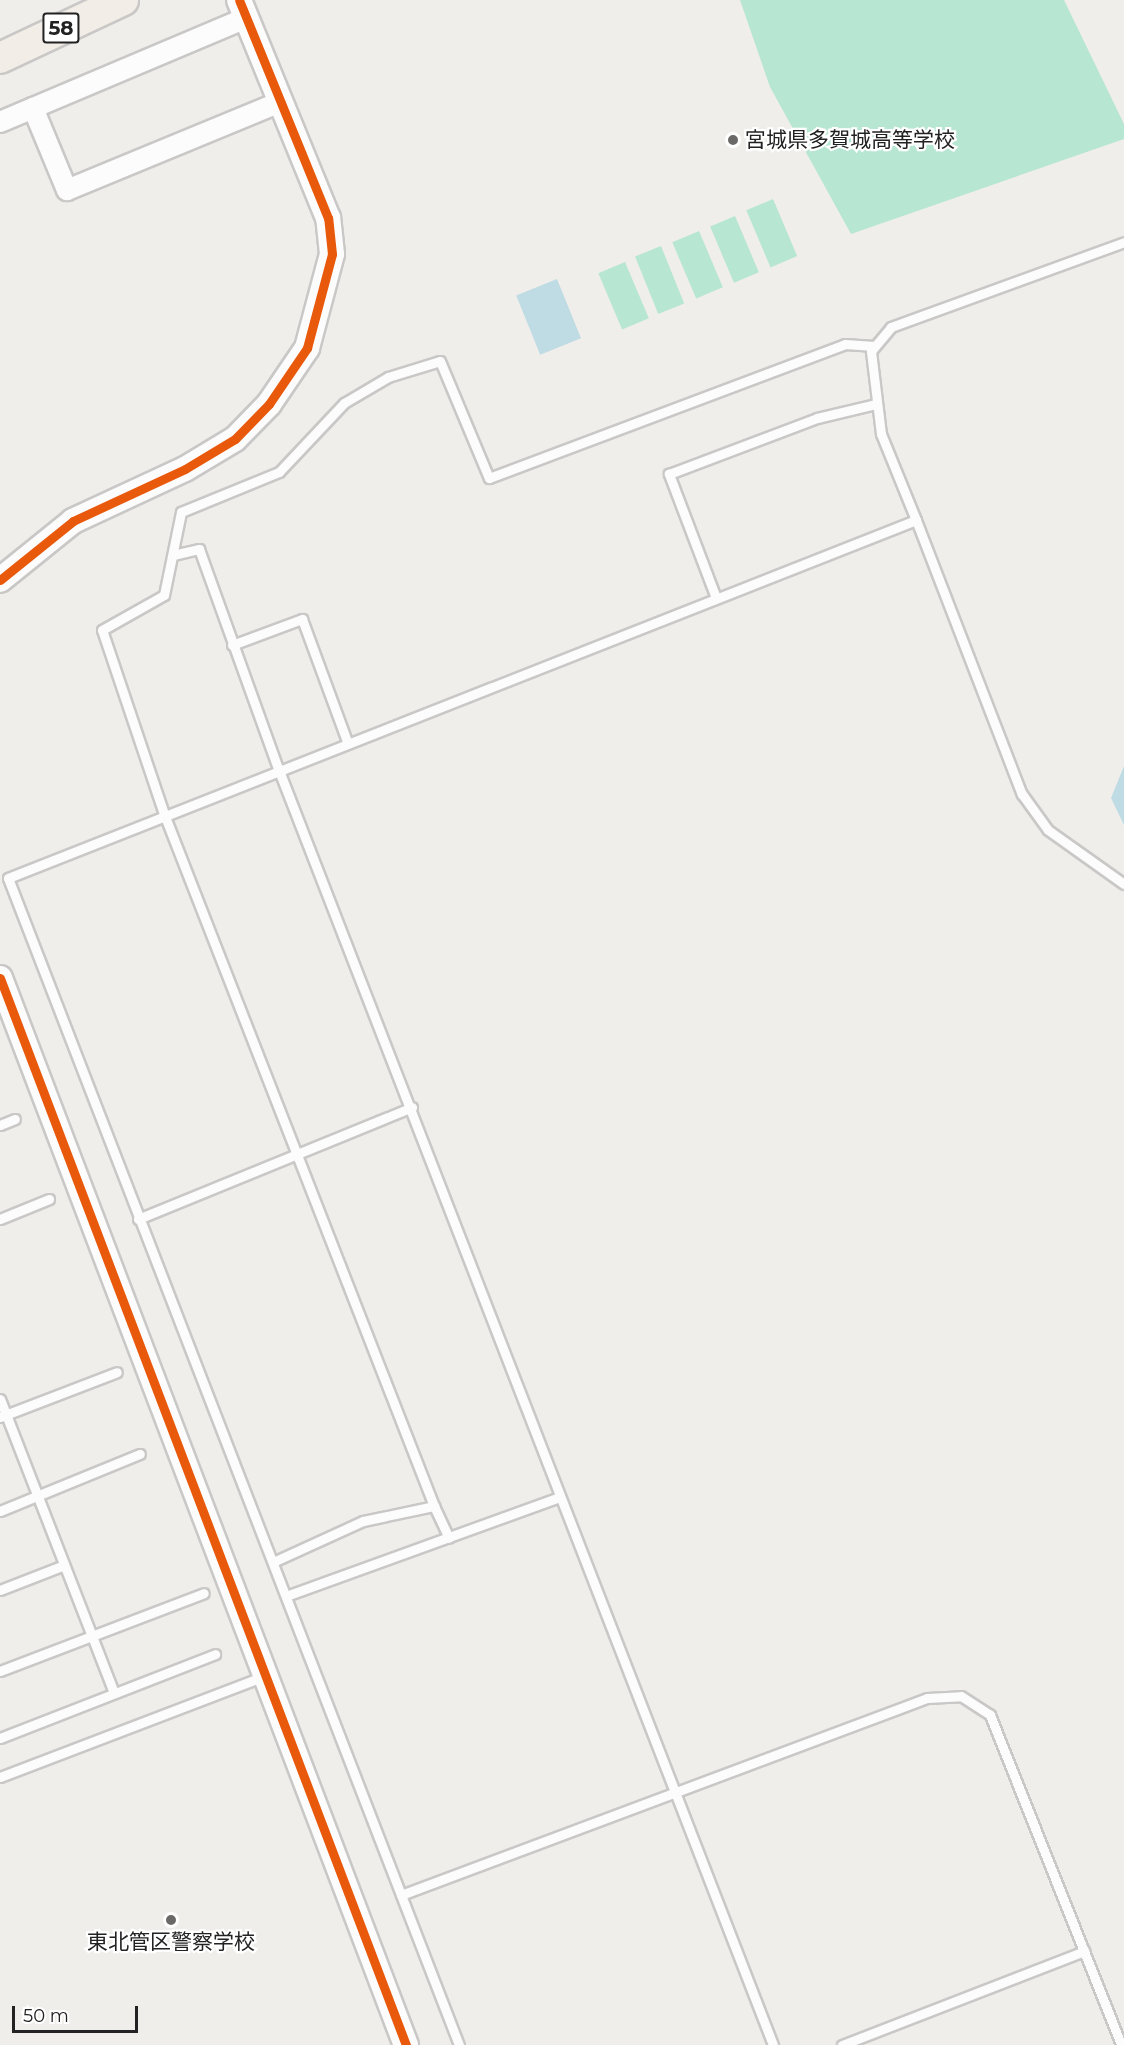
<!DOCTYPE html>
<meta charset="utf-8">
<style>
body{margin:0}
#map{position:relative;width:1124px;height:2045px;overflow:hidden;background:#f0eeeb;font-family:Montserrat,"Noto Sans JP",sans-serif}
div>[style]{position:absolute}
.pitch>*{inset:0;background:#b7e6d2;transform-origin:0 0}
.water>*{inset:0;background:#bfdbe3;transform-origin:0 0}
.roads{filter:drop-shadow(2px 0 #c9c8c7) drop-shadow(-2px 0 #c9c8c7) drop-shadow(0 2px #c9c8c7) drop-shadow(0 -2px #c9c8c7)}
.service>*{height:9px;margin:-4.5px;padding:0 4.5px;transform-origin:4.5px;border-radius:4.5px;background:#fdfcfc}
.minor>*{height:20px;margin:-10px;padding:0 10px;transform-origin:10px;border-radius:10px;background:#fdfcfc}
.tertiary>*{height:24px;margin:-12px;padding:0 12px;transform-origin:12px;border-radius:12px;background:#fdfcfc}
.primary>*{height:30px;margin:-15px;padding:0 15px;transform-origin:15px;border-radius:15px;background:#f3ede7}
.cycleway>*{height:9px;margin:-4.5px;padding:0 4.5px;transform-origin:4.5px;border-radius:4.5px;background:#e8590c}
.dots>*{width:16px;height:16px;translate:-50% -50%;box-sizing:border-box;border:3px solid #fff;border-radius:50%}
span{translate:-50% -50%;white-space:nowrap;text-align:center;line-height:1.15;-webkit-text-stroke:4.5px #fff;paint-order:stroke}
.shield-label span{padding:2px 4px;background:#fff;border:2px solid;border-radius:4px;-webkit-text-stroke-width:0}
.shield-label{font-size:20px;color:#222;font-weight:700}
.poi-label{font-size:21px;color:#222}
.left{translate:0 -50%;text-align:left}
.scale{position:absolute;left:12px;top:2006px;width:126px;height:27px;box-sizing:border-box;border:3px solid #222;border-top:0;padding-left:8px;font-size:18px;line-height:21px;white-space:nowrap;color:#222;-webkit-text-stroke:4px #fff;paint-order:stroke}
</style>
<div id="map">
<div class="pitch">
<i style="clip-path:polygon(740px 0,1064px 0,1124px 124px,1124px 139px,851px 234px,770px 87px)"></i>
<i style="left:773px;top:199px;width:62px;height:29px;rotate:67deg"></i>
<i style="left:735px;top:216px;width:61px;height:27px;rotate:67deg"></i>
<i style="left:699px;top:231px;width:61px;height:29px;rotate:67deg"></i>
<i style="left:661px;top:246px;width:62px;height:28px;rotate:68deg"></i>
<i style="left:625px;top:262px;width:61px;height:29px;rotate:67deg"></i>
</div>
<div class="water">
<i style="left:557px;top:279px;width:64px;height:44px;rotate:68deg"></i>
<i style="clip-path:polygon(1124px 766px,1124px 825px,1111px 798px)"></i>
</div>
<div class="roads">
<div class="service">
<i style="left:916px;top:520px;width:93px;rotate:-112.1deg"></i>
<i style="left:881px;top:434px;width:84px;rotate:-96.9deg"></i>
<i style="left:871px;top:351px;width:31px;rotate:-50deg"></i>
<i style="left:891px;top:327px;width:248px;rotate:-20deg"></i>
<i style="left:173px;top:555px;width:27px;rotate:-13deg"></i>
<i style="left:199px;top:549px;width:233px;rotate:70.2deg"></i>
<i style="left:278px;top:768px;width:1370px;rotate:68.81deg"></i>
<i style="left:716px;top:598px;width:133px;rotate:-110.8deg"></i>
<i style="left:669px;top:474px;width:158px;rotate:-20.7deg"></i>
<i style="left:817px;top:418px;width:61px;rotate:-13.3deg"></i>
<i style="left:232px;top:645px;width:75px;rotate:-20.4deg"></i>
<i style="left:302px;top:619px;width:130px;rotate:69.8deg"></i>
<i style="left:0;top:1125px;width:16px;rotate:-22deg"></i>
<i style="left:0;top:1219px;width:53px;rotate:-22.2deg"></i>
<i style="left:138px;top:1219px;width:296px;rotate:-22.2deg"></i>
<i style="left:0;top:1399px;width:315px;rotate:68.8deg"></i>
<i style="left:0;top:1417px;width:125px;rotate:-21deg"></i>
<i style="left:434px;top:1506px;width:743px;rotate:-111.31deg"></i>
<i style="left:164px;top:814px;width:194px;rotate:-108.6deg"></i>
<i style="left:102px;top:630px;width:71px;rotate:-29.4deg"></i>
<i style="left:164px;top:595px;width:85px;rotate:-78.4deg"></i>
<i style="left:181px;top:512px;width:106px;rotate:-22.2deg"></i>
<i style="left:279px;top:472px;width:95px;rotate:-46.7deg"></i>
<i style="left:344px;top:403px;width:51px;rotate:-30.6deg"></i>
<i style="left:388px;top:377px;width:54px;rotate:-17.1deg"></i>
<i style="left:440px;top:361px;width:127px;rotate:67.3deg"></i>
<i style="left:489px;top:478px;width:380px;rotate:-20.6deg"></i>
<i style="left:845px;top:344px;width:29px;rotate:4deg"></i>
<i style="left:0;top:1511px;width:151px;rotate:-22.2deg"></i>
<i style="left:273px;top:1562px;width:99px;rotate:-24.5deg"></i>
<i style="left:363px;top:1521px;width:73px;rotate:-11.9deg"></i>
<i style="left:434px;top:1506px;width:35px;rotate:65deg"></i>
<i style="left:0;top:1590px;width:69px;rotate:-21.3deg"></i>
<i style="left:286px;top:1596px;width:291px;rotate:-19.9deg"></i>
<i style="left:0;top:1671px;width:218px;rotate:-20.9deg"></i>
<i style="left:0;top:1738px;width:231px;rotate:-21.3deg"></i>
<i style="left:0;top:1777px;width:283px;rotate:-20.9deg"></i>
<i style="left:401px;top:1895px;width:562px;rotate:-20.53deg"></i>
<i style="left:927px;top:1698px;width:34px;rotate:-3deg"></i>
<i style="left:961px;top:1696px;width:35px;rotate:33deg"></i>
<i style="left:990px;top:1715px;width:355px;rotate:68.3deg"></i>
<i style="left:459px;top:2045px;width:1251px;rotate:-111.13deg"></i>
<i style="left:8px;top:878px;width:976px;rotate:-21.52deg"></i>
<i style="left:916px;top:520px;width:294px;rotate:68.9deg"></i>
<i style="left:1022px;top:794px;width:44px;rotate:54.2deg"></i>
<i style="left:1048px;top:830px;width:93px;rotate:35.4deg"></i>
<i style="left:842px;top:2045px;width:260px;rotate:-21.2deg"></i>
</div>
<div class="minor">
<i style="left:246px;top:18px;width:231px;rotate:157.1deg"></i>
<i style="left:33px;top:108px;width:89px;rotate:67.5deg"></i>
<i style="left:67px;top:190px;width:230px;rotate:-22.4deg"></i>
<i style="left:0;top:122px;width:36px;rotate:-23deg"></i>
</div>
<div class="tertiary">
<i style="left:0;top:580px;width:94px;rotate:-38.9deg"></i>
<i style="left:73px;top:521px;width:123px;rotate:-24.9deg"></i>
<i style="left:185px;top:469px;width:58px;rotate:-31deg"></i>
<i style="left:235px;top:439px;width:49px;rotate:-45.8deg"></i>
<i style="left:269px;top:404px;width:68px;rotate:-55.8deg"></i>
<i style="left:307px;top:348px;width:97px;rotate:-75.1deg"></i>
<i style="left:332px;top:254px;width:36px;rotate:-96deg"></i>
<i style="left:328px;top:218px;width:235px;rotate:-112.2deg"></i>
<i style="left:0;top:978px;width:1142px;rotate:69.17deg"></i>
</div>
<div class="primary">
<i style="left:0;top:58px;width:136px;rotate:-25.2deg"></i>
</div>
</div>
<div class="cycleway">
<i style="left:0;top:580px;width:94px;rotate:-38.9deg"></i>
<i style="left:73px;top:521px;width:123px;rotate:-24.9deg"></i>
<i style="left:185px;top:469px;width:58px;rotate:-31deg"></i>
<i style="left:235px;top:439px;width:49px;rotate:-45.8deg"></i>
<i style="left:269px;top:404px;width:68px;rotate:-55.8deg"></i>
<i style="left:307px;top:348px;width:97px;rotate:-75.1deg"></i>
<i style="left:332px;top:254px;width:36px;rotate:-96deg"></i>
<i style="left:328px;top:218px;width:235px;rotate:-112.2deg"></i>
<i style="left:0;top:978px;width:1142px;rotate:69.17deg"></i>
</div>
<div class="dots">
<i style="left:733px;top:140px;background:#6a6968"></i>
<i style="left:171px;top:1920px;background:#6a6968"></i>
</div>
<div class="shield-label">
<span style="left:61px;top:28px">58</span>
</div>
<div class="poi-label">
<span class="left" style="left:745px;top:140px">宮城県多賀城高等学校</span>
<span style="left:171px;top:1942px">東北管区警察学校</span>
</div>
<div class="scale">50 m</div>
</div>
